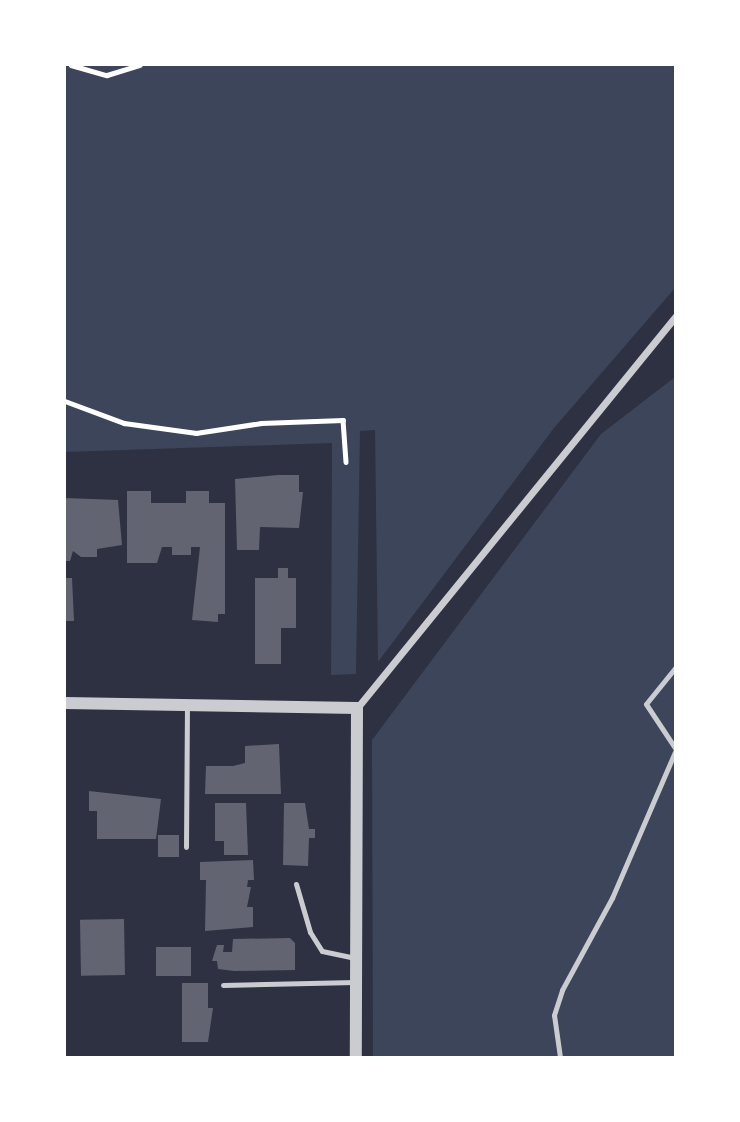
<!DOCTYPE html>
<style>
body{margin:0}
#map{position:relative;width:740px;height:1122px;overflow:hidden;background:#2d3142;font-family:Montserrat,sans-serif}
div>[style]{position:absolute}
.green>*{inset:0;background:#3c4559}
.building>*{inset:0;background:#626471;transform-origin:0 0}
.path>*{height:4.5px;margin:-2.25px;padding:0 2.25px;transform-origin:2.25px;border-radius:2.25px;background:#fff}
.service>*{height:5px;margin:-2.5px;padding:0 2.5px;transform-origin:2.5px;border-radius:2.5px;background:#caccd0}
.minor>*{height:7px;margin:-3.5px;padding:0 3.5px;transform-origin:3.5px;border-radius:3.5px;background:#caccd0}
.tertiary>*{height:12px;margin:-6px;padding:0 6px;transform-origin:6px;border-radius:6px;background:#caccd0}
span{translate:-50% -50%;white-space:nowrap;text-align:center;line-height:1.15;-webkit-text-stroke:5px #fff;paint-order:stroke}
.frame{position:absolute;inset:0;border:66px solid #fff;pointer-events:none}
</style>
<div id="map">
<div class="green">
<i style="clip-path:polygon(65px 65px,675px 65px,675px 288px,554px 428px,378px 662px,375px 430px,360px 431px,356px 674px,331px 675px,332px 443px,65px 452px)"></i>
<i style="clip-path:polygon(675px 377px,675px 1057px,373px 1057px,372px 740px,601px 434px)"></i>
</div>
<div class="building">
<i style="clip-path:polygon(278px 475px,299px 475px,299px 492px,303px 492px,299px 528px,260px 527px,259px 550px,237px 550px,235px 479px)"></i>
<i style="clip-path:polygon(127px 491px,151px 491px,151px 503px,186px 503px,186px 491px,209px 491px,209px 503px,225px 503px,225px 614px,218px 614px,218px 622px,192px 620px,200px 547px,191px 547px,191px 555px,172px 555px,172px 547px,162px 547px,157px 563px,127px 563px)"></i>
<i style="clip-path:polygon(65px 498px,118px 500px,122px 545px,97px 549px,97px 557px,81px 557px,73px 551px,70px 561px,65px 561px)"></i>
<i style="clip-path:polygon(278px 568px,288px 568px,288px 578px,296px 578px,296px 628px,281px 628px,281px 664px,255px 664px,255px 578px,278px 578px)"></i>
<i style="clip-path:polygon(65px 578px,72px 578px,74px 621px,65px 621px)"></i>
<i style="clip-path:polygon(279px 744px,281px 794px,205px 794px,206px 766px,233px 766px,245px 763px,245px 746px)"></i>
<i style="clip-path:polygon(89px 791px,161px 799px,156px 839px,97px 839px,97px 811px,89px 811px)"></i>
<i style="clip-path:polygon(215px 803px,246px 803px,248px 855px,224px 855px,224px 841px,215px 841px)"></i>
<i style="clip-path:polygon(284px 803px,305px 803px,309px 829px,315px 829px,315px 838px,309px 838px,308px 866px,283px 865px)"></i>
<i style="left:158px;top:835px;width:21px;height:22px"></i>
<i style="clip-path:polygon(253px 860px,254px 880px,248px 880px,247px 887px,251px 887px,247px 907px,253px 907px,253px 927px,205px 931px,206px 880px,200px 880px,200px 862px)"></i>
<i style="left:124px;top:919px;width:56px;height:44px;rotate:89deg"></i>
<i style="clip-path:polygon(290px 938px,295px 943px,295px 970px,234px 971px,218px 969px,217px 961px,212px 961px,217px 945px,224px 945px,223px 952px,232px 952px,233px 939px)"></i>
<i style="left:156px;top:947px;width:35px;height:29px"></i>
<i style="clip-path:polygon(182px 983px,208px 983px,208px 1008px,213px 1008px,208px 1042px,182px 1042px)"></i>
</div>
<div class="path">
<i style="left:71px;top:65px;width:37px;rotate:16deg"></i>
<i style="left:107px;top:75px;width:34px;rotate:-17deg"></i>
<i style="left:65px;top:401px;width:63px;rotate:20.4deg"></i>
<i style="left:124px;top:423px;width:73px;rotate:7.9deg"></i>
<i style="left:196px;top:433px;width:66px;rotate:-8.7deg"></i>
<i style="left:261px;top:423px;width:82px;rotate:-2.1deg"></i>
<i style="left:343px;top:420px;width:42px;rotate:85.9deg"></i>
</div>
<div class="service">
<i style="left:675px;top:668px;width:46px;rotate:128.9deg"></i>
<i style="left:646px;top:704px;width:53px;rotate:56.6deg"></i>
<i style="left:186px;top:847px;width:141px;rotate:-89.6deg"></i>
<i style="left:296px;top:884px;width:50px;rotate:73.7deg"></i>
<i style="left:310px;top:932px;width:22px;rotate:58deg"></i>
<i style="left:322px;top:951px;width:34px;rotate:12deg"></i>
<i style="left:223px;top:985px;width:132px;rotate:-1.3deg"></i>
<i style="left:560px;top:1057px;width:42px;rotate:-98.1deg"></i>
<i style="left:554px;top:1015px;width:26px;rotate:-72deg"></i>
<i style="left:562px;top:990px;width:105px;rotate:-61.5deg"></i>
<i style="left:612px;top:898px;width:159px;rotate:-66.7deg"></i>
</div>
<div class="minor">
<i style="left:357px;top:708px;width:504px;rotate:-50.88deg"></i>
</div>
<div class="tertiary">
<i style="left:65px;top:703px;width:292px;rotate:1deg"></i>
<i style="left:357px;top:708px;width:349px;rotate:90.2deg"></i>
</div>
<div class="frame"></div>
</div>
